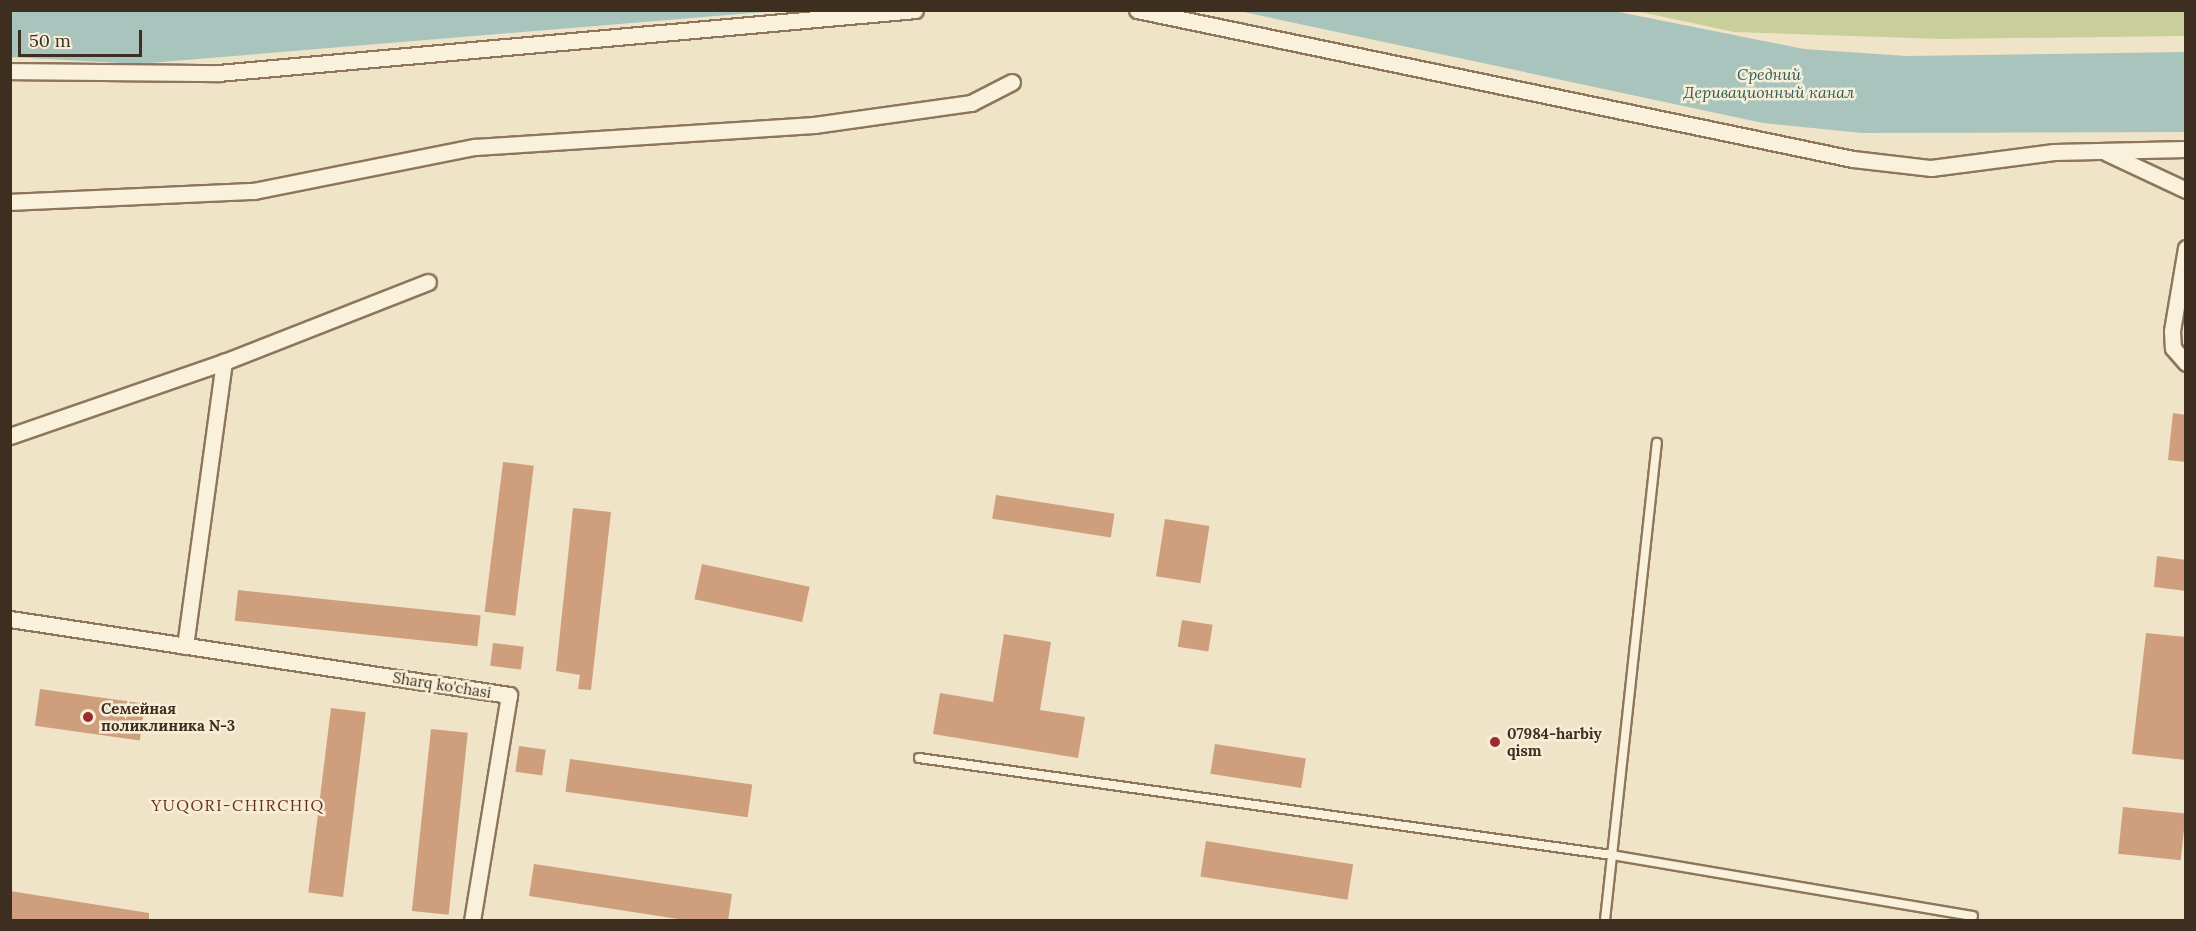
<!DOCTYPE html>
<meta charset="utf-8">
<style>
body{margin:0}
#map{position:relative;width:2196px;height:931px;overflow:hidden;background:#f0e4c8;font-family:Lora,serif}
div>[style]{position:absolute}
.green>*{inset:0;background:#c9cf9b}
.water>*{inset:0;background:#a9c4bc}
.building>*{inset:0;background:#cf9f7d;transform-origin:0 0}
.roads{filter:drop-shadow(2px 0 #8d765c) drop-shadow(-2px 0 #8d765c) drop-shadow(0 2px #8d765c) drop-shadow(0 -2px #8d765c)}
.lane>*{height:8px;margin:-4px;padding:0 4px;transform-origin:4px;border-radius:4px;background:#faf1dc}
.street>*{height:15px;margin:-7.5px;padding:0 7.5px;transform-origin:7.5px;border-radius:7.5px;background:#faf1dc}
.dots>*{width:16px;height:16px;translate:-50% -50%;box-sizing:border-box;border:3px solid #f7eed8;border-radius:50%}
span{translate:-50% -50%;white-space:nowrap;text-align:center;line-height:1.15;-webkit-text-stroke:5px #f7eed8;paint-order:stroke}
.street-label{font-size:15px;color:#3d2e20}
.poi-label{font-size:15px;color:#3d2e20;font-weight:700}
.left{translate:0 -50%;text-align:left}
.water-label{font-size:16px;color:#2f5d5a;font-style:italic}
.neighbourhood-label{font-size:16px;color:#6b2e1e;letter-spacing:1.5px}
.frame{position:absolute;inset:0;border:12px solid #3d2e20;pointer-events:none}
.scale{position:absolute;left:18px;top:30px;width:124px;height:27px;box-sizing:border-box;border:3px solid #3d2e20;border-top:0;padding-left:8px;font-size:18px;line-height:21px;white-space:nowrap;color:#3d2e20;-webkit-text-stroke:4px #f7eed8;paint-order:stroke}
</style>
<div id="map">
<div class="green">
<i style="clip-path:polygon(2185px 10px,2185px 36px,1941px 39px,1734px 32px,1636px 11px)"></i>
</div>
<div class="water">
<i style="clip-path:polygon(10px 11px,11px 10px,776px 11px,137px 64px,11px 57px)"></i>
<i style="clip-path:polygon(1614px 11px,1804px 49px,1906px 56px,2185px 52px,2185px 132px,1862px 133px,1763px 123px,1239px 11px)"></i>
</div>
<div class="building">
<i style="clip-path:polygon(2173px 413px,2186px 415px,2186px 462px,2168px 460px)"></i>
<i style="left:503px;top:462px;width:31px;height:151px;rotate:7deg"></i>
<i style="left:996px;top:495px;width:120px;height:24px;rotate:9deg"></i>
<i style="clip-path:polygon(573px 508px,611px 512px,591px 690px,578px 689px,580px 675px,556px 671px)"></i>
<i style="left:1165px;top:519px;width:45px;height:58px;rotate:9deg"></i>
<i style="clip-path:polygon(2157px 556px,2186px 560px,2186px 591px,2154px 587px)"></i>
<i style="left:702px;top:564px;width:110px;height:36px;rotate:12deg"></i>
<i style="left:238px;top:590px;width:244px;height:31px;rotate:6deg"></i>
<i style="left:1182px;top:620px;width:31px;height:27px;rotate:9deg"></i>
<i style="clip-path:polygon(2146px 633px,2186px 637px,2186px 760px,2132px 754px)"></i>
<i style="clip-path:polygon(1004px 634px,1051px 642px,1040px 710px,1085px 717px,1078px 758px,933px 734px,940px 693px,993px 702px)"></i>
<i style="left:493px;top:643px;width:31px;height:23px;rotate:7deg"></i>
<i style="left:40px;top:689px;width:106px;height:37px;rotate:8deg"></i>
<i style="left:331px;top:708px;width:35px;height:186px;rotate:7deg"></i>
<i style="left:431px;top:729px;width:37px;height:183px;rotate:6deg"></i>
<i style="left:1215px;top:744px;width:92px;height:30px;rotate:9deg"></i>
<i style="left:519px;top:746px;width:27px;height:26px;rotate:8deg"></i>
<i style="left:570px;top:759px;width:184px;height:33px;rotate:8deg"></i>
<i style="left:2123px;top:807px;width:63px;height:47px;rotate:6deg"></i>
<i style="left:1206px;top:841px;width:149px;height:36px;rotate:9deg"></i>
<i style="clip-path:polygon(534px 864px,732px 894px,728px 921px,691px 921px,529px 896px)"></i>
<i style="clip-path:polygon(10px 891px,149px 913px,149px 921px,10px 921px)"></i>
</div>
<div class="roads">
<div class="lane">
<i style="left:919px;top:758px;width:700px;rotate:7.97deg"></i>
<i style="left:1612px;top:855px;width:366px;rotate:9.6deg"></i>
<i style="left:1605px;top:920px;width:480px;rotate:-83.8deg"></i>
</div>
<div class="street">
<i style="left:1137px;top:10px;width:731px;rotate:11.76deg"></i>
<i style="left:1853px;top:159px;width:79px;rotate:6.6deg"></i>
<i style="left:1931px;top:168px;width:124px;rotate:-7.4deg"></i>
<i style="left:2054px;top:152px;width:132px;rotate:-1.3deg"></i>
<i style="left:10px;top:71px;width:208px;rotate:0.6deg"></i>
<i style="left:218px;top:73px;width:700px;rotate:-5.16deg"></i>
<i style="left:2107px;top:153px;width:87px;rotate:25.1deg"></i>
<i style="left:10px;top:202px;width:244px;rotate:-2.6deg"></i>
<i style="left:254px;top:191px;width:225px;rotate:-11.3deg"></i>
<i style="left:475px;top:147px;width:340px;rotate:-3.7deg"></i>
<i style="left:814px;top:125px;width:159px;rotate:-8deg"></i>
<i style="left:971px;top:103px;width:46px;rotate:-27.1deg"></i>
<i style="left:2186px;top:248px;width:84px;rotate:99.6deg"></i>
<i style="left:2172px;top:331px;width:17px;rotate:87deg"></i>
<i style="left:2173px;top:348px;width:20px;rotate:49deg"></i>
<i style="left:10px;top:436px;width:226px;rotate:-19.1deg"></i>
<i style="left:224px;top:362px;width:219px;rotate:-21.4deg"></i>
<i style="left:10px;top:619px;width:505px;rotate:8.66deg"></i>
<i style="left:509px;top:695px;width:228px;rotate:99.3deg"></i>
<i style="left:185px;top:646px;width:287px;rotate:-82.2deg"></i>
</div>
</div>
<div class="dots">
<i style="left:88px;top:717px;background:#9e2a2b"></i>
<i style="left:1495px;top:742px;background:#9e2a2b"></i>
</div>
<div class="street-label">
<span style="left:442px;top:685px;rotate:9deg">Sharq ko'chasi</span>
</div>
<div class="poi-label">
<span class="left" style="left:101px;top:717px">Семейная<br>поликлиника N-3</span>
<span class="left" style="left:1507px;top:742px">07984-harbiy<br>qism</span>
</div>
<div class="water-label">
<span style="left:1769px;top:83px">Средний<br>Деривационный канал</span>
</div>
<div class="neighbourhood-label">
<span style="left:238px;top:805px">YUQORI-CHIRCHIQ</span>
</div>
<div class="frame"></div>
<div class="scale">50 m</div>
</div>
